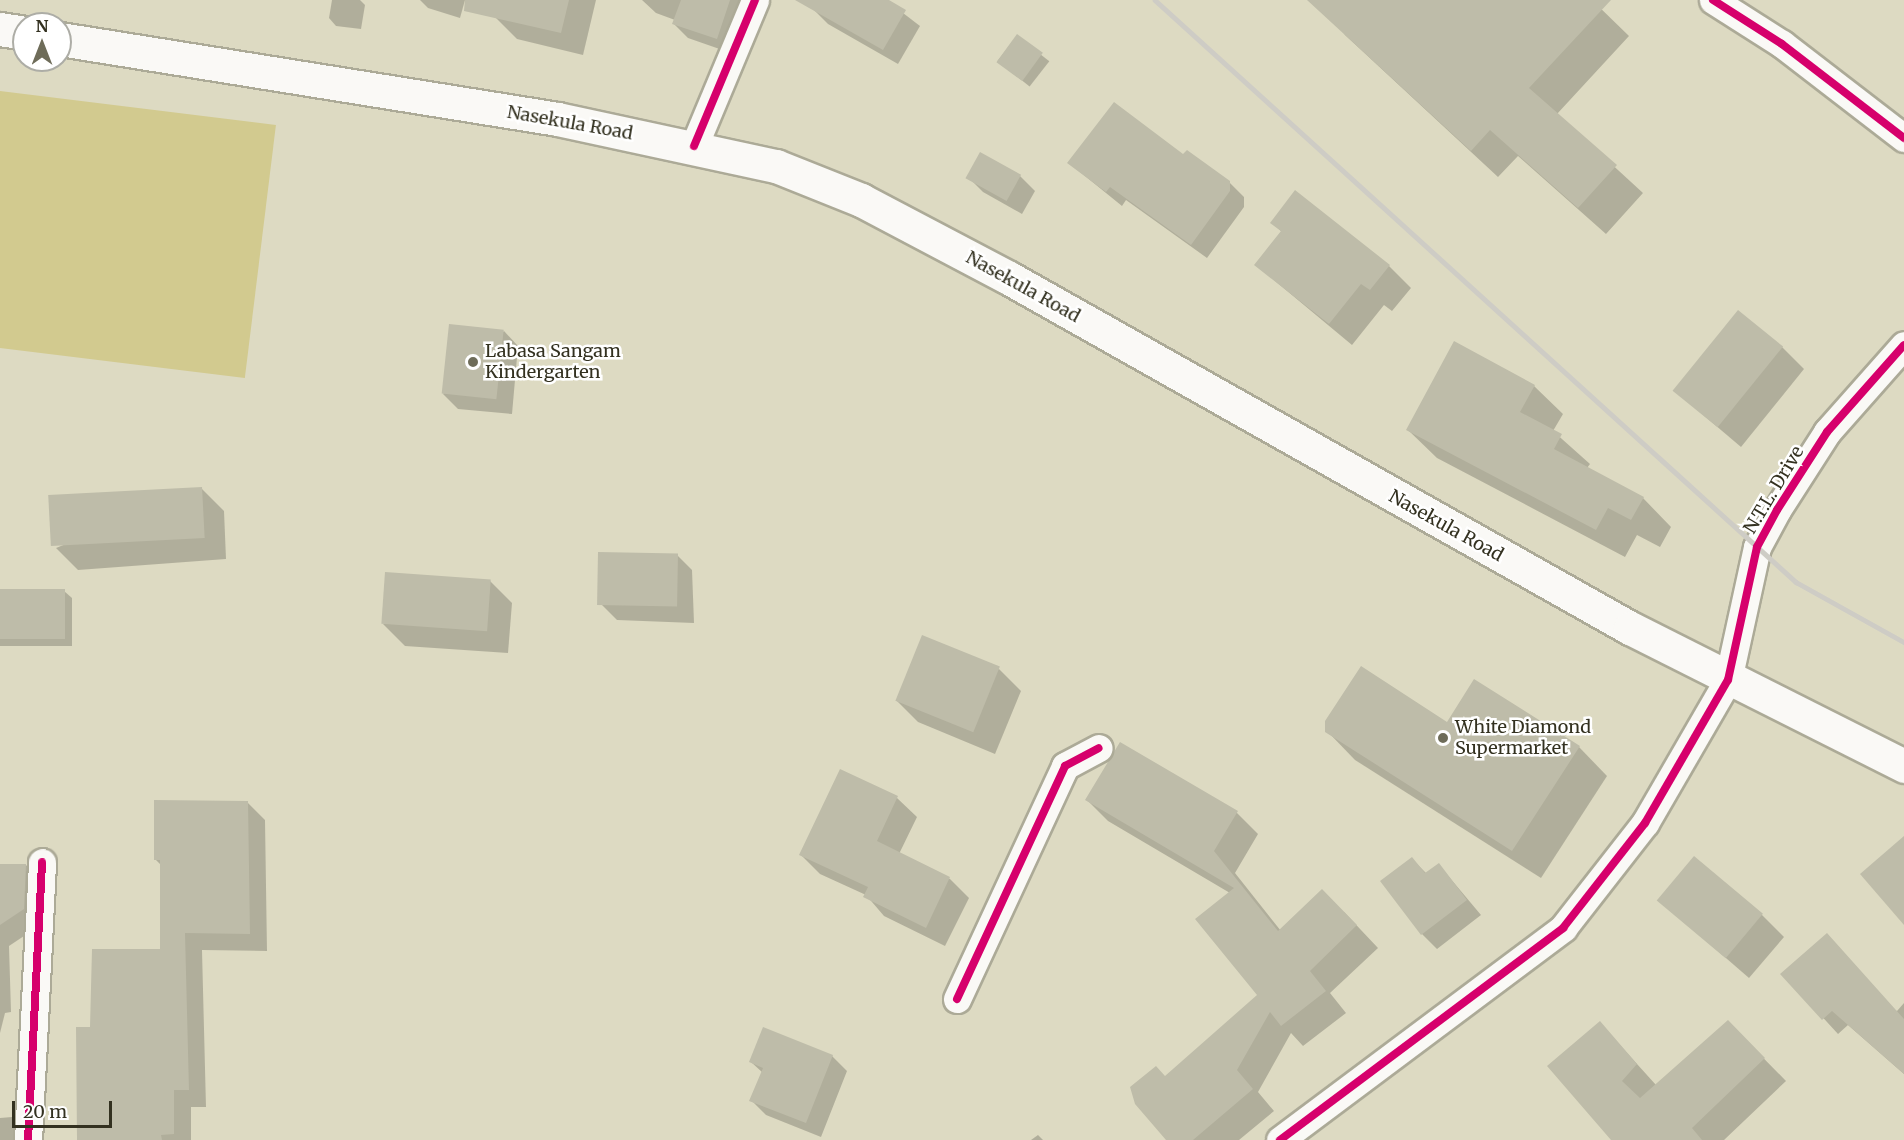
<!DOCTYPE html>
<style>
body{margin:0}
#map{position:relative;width:1904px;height:1140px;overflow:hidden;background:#dddac2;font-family:Merriweather,serif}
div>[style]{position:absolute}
.green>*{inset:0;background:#d2ca8f;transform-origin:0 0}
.shadow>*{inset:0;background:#0003;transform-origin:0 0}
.building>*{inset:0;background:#bebca9;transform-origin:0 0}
.roads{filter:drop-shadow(2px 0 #acaa97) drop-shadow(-2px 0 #acaa97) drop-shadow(0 2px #acaa97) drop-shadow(0 -2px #acaa97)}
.street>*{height:27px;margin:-13.5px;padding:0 13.5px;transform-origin:13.5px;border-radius:13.5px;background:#faf9f6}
.secondary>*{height:33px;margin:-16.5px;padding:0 16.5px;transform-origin:16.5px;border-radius:16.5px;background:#faf9f6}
.rail>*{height:4.5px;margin:-2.25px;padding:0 2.25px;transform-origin:2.25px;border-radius:2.25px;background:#ceccc5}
.cycleway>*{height:8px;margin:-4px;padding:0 4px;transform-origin:4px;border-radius:4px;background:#d6006c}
.dots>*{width:16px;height:16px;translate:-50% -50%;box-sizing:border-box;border:3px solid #fff;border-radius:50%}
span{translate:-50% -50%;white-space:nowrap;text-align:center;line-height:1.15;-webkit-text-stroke:5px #fff;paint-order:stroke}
.street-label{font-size:18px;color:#333120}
.poi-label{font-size:18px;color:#333120}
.left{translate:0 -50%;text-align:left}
.north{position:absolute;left:12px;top:12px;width:60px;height:60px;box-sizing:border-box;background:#fff;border:2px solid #adada6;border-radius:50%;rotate:0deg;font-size:16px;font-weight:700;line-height:24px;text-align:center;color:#333120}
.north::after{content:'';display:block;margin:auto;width:21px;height:27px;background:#6e6c59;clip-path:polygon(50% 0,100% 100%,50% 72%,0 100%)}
.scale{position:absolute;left:12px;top:1101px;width:100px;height:27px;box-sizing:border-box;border:3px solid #333120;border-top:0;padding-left:8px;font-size:18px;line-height:21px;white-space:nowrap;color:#333120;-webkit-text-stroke:4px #fff;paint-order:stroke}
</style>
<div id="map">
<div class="green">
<i style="left:0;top:91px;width:278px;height:255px;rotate:7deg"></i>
</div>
<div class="shadow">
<i style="clip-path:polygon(332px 0,360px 0,365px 5px,361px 29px,336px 26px,329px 18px)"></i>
<i style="clip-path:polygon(420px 0,465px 0,460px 18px,428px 8px)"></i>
<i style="clip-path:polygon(499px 0,596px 0,583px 55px,517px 39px,495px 17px)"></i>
<i style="clip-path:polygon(642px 0,750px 0,731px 53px,688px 38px,674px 24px,675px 20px,656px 13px)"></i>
<i style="clip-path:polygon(819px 0,886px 0,920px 26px,898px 64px,828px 24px,813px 9px)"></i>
<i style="clip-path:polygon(1326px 0,1592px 0,1629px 36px,1557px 114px,1643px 193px,1606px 234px,1518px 156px,1498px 177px,1345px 35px)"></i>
<i style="left:1017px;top:36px;width:41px;height:32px;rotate:38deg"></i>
<i style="clip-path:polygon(1184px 156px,1229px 182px,1244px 197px,1244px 207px,1207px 258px,1126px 200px,1122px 206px,1069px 163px)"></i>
<i style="clip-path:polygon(1020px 176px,1035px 191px,1022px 214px,983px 192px,968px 177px)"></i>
<i style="clip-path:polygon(1272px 223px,1389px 266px,1411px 288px,1392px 311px,1384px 305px,1352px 345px,1256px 265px,1282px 232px)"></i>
<i style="clip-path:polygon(504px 331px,518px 346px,512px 414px,458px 409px,443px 394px)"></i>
<i style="clip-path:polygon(1782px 347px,1804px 369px,1741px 447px,1675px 391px)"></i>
<i style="clip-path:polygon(1534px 386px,1563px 414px,1553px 431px,1590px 464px,1587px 468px,1643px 498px,1671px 527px,1660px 547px,1637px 535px,1625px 557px,1437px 458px,1408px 430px)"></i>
<i style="clip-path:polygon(202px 489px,224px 511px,226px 559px,78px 570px,56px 548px)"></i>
<i style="clip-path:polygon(677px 555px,692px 570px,694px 623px,617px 620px,602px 605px)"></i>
<i style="clip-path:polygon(490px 581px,512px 603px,508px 653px,405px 646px,383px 624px)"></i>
<i style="clip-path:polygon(0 591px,64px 591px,72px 598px,72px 646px,0 646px)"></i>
<i style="clip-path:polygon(999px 669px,1021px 691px,995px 754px,918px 722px,896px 700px)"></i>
<i style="clip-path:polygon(1447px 724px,1579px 747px,1607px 776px,1541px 878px,1355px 760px,1327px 731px)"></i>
<i style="clip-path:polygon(841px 771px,897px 798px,917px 817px,899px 854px,950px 879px,969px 898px,945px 946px,884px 916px,866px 895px,820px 874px,801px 855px)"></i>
<i style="clip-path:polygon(1087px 800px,1237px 813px,1258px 834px,1235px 873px,1281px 931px,1344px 912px,1378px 948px,1330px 993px,1346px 1013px,1303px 1046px,1291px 1033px,1258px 1092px,1274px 1111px,1239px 1140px,1168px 1140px,1165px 1077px,1259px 996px,1230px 893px,1108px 821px)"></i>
<i style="clip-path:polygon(247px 802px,265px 820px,267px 951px,202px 950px,206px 1107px,191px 1107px,191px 1140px,79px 1140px,92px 1028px,162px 950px,162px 866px,155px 859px)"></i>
<i style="clip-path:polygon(1412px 859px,1427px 874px,1439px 865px,1481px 915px,1437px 949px,1422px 934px)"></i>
<i style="clip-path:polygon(26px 865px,42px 882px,39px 926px,9px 946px,11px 1012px,5px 1013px,0 1033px,0 866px)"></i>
<i style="clip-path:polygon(1659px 900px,1762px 915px,1784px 937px,1749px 978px)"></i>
<i style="clip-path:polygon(1783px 974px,1897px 1011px,1904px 1003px,1904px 1074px,1848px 1025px,1838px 1034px)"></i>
<i style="clip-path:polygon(1728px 1022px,1786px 1081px,1724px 1140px,1613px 1140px,1600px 1023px,1656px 1085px)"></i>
<i style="clip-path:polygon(832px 1056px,847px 1071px,821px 1137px,766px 1115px,751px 1100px,763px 1073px,751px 1062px)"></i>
<i style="clip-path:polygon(12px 1117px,28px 1133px,28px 1140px,0 1140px,0 1118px)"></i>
<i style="clip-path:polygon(1038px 1135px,1043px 1140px,1031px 1140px)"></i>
</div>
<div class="building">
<i style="clip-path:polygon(465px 0,569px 0,561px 33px,464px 11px)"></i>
<i style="clip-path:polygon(681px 0,730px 0,717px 39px,672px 24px)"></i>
<i style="clip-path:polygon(795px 0,889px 0,906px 10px,883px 50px)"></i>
<i style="clip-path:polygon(1307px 0,1611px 0,1529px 88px,1617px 165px,1578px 208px,1490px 130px,1471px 151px)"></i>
<i style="left:1017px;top:34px;width:32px;height:35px;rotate:36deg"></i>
<i style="clip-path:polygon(1114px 102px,1183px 154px,1187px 150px,1230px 181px,1230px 191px,1191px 245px,1110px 187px,1106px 192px,1067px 163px)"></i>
<i style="left:980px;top:152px;width:47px;height:30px;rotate:29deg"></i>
<i style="clip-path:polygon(1295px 190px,1390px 265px,1370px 290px,1361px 284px,1329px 324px,1254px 265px,1281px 231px,1270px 223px)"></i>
<i style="left:1738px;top:310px;width:58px;height:104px;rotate:39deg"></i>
<i style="left:449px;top:324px;width:55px;height:70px;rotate:6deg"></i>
<i style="clip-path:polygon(1454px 341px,1535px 385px,1520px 412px,1562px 434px,1554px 449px,1644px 497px,1631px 520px,1608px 508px,1596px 530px,1406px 430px)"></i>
<i style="left:202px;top:487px;width:51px;height:154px;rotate:87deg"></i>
<i style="left:598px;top:552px;width:80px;height:53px;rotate:1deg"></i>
<i style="left:385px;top:572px;width:106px;height:52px;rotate:4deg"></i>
<i style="left:0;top:589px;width:65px;height:50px"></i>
<i style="left:922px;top:635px;width:84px;height:71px;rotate:22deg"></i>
<i style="clip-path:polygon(1361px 666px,1447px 722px,1474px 679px,1580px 746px,1512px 851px,1325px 732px,1325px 721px)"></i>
<i style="clip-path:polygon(1120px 742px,1238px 811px,1214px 851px,1278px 931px,1322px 889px,1357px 925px,1310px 971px,1326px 991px,1281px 1026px,1270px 1012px,1237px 1070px,1253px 1089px,1193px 1140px,1166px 1140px,1135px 1104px,1130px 1087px,1156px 1066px,1165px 1076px,1257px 995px,1195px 919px,1234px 888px,1085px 800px)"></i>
<i style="clip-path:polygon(840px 769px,898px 796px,877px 841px,950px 877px,926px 928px,863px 897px,868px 887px,799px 855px)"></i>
<i style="clip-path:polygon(154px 800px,248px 801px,250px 934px,185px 933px,189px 1090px,174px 1090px,174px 1134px,161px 1135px,162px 1140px,77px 1140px,76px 1027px,90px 1027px,92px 949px,160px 949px,160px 860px,154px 860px)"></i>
<i style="clip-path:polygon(1904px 836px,1904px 925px,1860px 874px)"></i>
<i style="left:1694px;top:856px;width:90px;height:58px;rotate:40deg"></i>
<i style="clip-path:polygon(1412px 857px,1425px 873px,1439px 863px,1467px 900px,1421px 935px,1380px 881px)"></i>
<i style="clip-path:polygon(0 864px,26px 864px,24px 909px,0 925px)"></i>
<i style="clip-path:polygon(1827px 933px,1904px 1019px,1904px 1074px,1832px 1011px,1822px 1020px,1780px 974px)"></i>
<i style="clip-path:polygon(1728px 1020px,1765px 1058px,1692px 1128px,1702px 1140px,1611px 1140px,1547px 1066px,1600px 1021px,1637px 1064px,1622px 1081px,1640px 1098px)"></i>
<i style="clip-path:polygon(763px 1027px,833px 1055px,806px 1123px,749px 1101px,763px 1068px,749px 1062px)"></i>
</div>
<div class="roads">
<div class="street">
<i style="left:1713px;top:0;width:82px;rotate:32.5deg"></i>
<i style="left:1782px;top:44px;width:154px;rotate:37.6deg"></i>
<i style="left:694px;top:146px;width:158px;rotate:-67.3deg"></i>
<i style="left:957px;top:999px;width:257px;rotate:-65.1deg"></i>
<i style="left:1065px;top:766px;width:38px;rotate:-28deg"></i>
<i style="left:28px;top:1140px;width:278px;rotate:-87.1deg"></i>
<i style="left:1280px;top:1140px;width:354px;rotate:-36.8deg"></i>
<i style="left:1563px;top:928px;width:133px;rotate:-52deg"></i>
<i style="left:1645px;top:823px;width:165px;rotate:-59.9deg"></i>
<i style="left:1728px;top:680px;width:136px;rotate:-77.7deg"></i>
<i style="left:1757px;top:547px;width:42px;rotate:-61.6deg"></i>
<i style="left:1777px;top:510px;width:93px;rotate:-57.3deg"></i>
<i style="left:1827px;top:432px;width:116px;rotate:-48.5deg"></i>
</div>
<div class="secondary">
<i style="left:0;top:29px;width:24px;rotate:9deg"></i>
<i style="left:60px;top:39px;width:504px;rotate:9.13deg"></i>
<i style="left:558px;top:119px;width:223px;rotate:12.2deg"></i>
<i style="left:776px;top:166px;width:92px;rotate:21.8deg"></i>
<i style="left:861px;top:200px;width:167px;rotate:27.8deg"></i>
<i style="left:1009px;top:278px;width:713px;rotate:29.41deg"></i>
<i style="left:1630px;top:628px;width:307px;rotate:26.7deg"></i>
</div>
</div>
<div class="rail">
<i style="left:1155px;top:0;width:866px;rotate:42.24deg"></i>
<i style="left:1796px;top:582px;width:124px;rotate:29.1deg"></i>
</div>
<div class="cycleway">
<i style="left:1713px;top:0;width:82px;rotate:32.5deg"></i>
<i style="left:1782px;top:44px;width:154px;rotate:37.6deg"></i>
<i style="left:694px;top:146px;width:158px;rotate:-67.3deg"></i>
<i style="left:957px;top:999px;width:257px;rotate:-65.1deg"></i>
<i style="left:1065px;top:766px;width:38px;rotate:-28deg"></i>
<i style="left:28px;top:1140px;width:278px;rotate:-87.1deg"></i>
<i style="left:1280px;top:1140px;width:354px;rotate:-36.8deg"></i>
<i style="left:1563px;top:928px;width:133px;rotate:-52deg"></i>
<i style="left:1645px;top:823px;width:165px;rotate:-59.9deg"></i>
<i style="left:1728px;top:680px;width:136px;rotate:-77.7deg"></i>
<i style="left:1757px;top:547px;width:42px;rotate:-61.6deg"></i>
<i style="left:1777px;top:510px;width:93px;rotate:-57.3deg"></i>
<i style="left:1827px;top:432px;width:116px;rotate:-48.5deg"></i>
</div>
<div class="dots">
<i style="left:473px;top:362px;background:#6e6c59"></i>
<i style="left:1443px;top:738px;background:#6e6c59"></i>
</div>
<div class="street-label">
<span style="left:570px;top:123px;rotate:10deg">Nasekula Road</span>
<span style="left:1023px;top:287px;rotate:29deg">Nasekula Road</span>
<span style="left:1774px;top:490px;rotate:-59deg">N.T.L. Drive</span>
<span style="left:1446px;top:526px;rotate:29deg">Nasekula Road</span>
</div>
<div class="poi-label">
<span class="left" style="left:485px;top:362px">Labasa Sangam<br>Kindergarten</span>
<span class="left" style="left:1455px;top:738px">White Diamond<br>Supermarket</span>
</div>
<div class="north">N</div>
<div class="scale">20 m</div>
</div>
